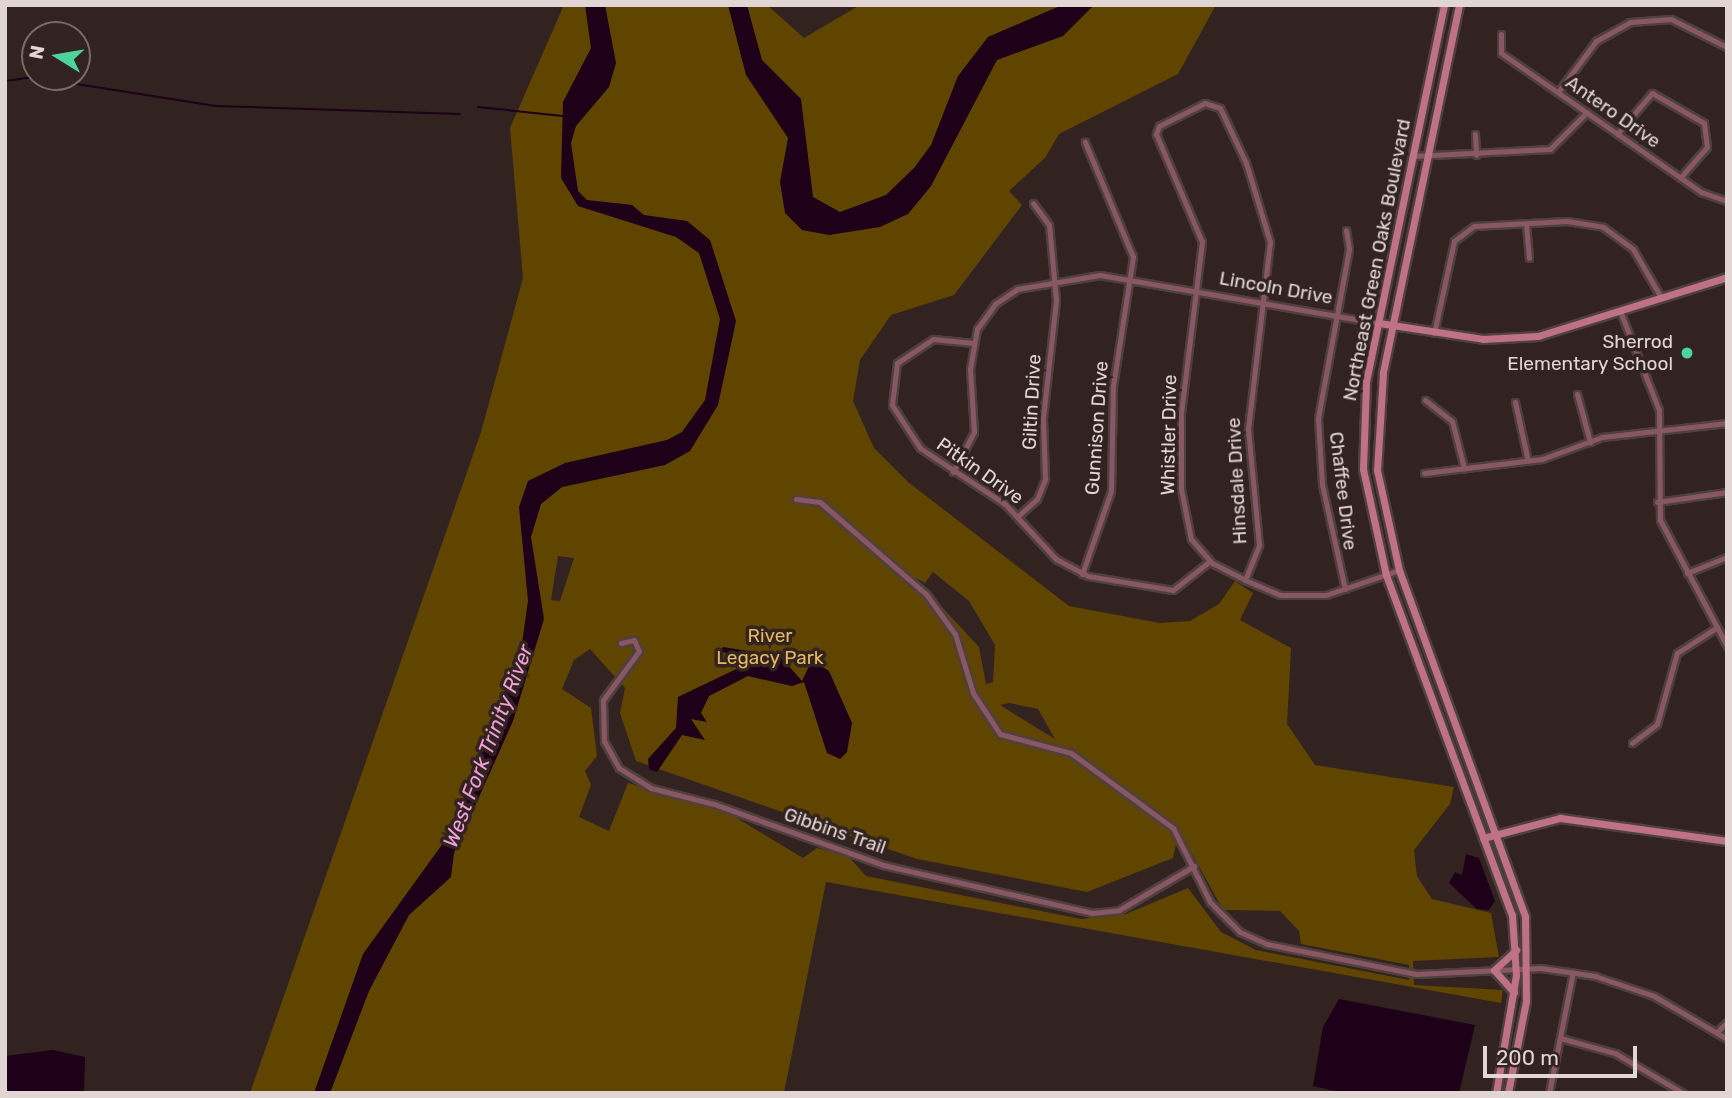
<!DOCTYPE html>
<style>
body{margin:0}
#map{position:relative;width:1732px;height:1098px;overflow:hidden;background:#322320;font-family:Rubik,sans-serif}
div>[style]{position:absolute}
.green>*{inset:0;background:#604501}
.water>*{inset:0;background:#1e0018}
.stream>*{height:2px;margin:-1px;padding:0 1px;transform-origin:1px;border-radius:1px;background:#1e0018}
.roads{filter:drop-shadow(2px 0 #4e403d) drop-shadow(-2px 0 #4e403d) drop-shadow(0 2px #4e403d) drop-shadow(0 -2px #4e403d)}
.street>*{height:5px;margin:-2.5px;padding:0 2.5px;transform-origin:2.5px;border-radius:2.5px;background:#895764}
.secondary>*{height:7px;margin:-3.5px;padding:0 3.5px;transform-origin:3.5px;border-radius:3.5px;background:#bf7186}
.dots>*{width:19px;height:19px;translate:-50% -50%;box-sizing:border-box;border:4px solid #322320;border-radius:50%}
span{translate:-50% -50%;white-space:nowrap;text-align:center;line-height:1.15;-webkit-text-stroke:7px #322320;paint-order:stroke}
.street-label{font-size:19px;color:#e1d6d4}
.poi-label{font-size:19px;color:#e1d6d4}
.right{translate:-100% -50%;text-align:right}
.park-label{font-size:19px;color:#e6b960}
.water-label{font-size:21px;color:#efa0da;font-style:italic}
.frame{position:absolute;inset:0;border:7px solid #e1d6d4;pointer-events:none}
.north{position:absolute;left:21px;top:21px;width:70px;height:70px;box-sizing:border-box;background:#322320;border:2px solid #786b68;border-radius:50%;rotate:281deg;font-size:19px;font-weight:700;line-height:28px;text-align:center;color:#e1d6d4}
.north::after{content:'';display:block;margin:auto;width:24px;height:32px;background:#4bd49b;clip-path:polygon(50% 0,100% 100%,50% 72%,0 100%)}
.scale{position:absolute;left:1483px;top:1046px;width:154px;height:32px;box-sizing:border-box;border:4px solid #e1d6d4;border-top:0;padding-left:9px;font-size:21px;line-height:24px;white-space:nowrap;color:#e1d6d4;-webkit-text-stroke:5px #322320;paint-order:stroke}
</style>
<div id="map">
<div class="green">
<i style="clip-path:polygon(evenodd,564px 5px,767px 5px,804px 38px,860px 5px,1216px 5px,1178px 74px,1059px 134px,1045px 158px,1009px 191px,1022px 205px,954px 295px,891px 315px,860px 360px,853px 401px,874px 448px,908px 482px,1069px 606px,1160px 623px,1190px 621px,1219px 604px,1235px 581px,1253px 593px,1240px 620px,1291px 648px,1287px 724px,1315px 765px,1454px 787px,1450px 804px,1414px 850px,1417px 876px,1432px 899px,1491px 913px,1499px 957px,1413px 961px,1414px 985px,1503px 990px,1501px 1003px,826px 882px,784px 1093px,250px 1093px,481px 432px,523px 278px,510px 128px,564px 5px,558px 556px,574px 558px,560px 601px,551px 600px,558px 556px,564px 5px,933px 572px,969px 601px,995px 645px,993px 682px,986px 684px,979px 647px,914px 577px,925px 583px,933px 572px,564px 5px,590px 649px,625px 688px,620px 713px,636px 761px,917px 859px,1087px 892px,1173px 858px,1179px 830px,1223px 910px,1280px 911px,1299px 931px,1301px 944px,1409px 965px,1409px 980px,1256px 950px,1221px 932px,1188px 888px,1126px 914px,1081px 919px,866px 876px,848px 856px,817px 848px,803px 858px,727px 812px,628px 783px,609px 831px,579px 817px,591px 785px,585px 771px,597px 756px,591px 708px,562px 689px,574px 660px,590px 649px,564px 5px,1009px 703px,1038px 709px,1055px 739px,1000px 705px,1009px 703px)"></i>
</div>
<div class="water">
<i style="clip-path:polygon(585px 5px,605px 5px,616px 63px,609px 87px,576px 126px,571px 143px,578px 191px,587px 200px,632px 205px,644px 215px,687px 221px,710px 240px,736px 321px,718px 405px,690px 451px,665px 465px,562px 487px,541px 504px,531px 537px,544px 619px,513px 721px,454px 853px,451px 877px,409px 915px,369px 991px,330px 1093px,314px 1093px,363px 954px,449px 835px,521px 650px,528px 601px,519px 507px,528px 481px,565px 463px,667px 440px,682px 432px,705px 400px,720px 319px,699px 253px,676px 237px,578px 206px,561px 178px,563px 102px,591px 48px)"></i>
<i style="clip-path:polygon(728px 5px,747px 5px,762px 60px,801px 99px,813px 197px,840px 212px,886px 195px,914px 168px,931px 145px,958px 76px,988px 37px,1062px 5px,1094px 5px,1063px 36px,997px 60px,931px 186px,908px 214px,880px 227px,829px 235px,802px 230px,785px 213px,780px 182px,788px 138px,746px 75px)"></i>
<i style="clip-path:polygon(723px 647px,754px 652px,752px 662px,758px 664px,765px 654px,764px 663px,777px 667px,779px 655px,802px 681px,812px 660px,829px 671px,852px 723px,847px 752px,840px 759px,827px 753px,804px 682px,792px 686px,748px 676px,709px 696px,701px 713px,707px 722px,691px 719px,705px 740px,682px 735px,657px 772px,649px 769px,648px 759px,676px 728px,678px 697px,749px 663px,750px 656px,720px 652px)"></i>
<i style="clip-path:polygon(1466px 854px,1479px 858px,1495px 901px,1489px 910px,1477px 909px,1449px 883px,1455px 872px,1462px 875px)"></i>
<i style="clip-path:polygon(1339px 999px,1475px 1025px,1459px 1093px,1344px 1093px,1313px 1086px,1323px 1027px)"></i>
<i style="clip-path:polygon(53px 1050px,85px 1057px,84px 1093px,5px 1093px,5px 1056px)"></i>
</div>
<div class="stream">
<i style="left:5px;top:81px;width:27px;rotate:-8deg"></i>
<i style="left:32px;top:77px;width:186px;rotate:9deg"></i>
<i style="left:216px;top:106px;width:244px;rotate:1.9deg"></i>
<i style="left:478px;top:107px;width:85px;rotate:6deg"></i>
</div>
<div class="roads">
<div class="street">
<i style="left:1501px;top:34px;width:19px;rotate:90deg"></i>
<i style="left:1501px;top:53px;width:244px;rotate:34.8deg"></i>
<i style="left:1701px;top:192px;width:28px;rotate:19deg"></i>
<i style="left:1558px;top:92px;width:64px;rotate:-53.3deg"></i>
<i style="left:1596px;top:41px;width:39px;rotate:-29deg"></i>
<i style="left:1630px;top:22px;width:41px;rotate:-4.2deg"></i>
<i style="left:1671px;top:19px;width:63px;rotate:26.6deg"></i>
<i style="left:1475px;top:134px;width:21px;rotate:87deg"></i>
<i style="left:1617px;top:134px;width:54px;rotate:-49.5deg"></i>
<i style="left:1652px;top:93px;width:60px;rotate:30deg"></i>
<i style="left:1704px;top:123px;width:24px;rotate:83deg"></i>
<i style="left:1707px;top:147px;width:41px;rotate:131.1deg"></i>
<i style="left:1413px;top:156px;width:137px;rotate:-2.9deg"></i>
<i style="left:1550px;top:149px;width:52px;rotate:-45deg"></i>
<i style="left:1526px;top:224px;width:34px;rotate:85deg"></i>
<i style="left:1620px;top:311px;width:106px;rotate:68.5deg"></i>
<i style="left:1659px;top:410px;width:110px;rotate:89.5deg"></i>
<i style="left:1660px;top:520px;width:143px;rotate:62deg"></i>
<i style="left:1434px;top:333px;width:94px;rotate:-77.7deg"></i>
<i style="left:1454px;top:241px;width:25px;rotate:-37deg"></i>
<i style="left:1474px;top:226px;width:93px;rotate:-3.1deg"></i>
<i style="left:1567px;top:221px;width:36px;rotate:9deg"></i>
<i style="left:1603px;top:227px;width:37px;rotate:36deg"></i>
<i style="left:1633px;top:249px;width:52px;rotate:60deg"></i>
<i style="left:973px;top:343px;width:40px;rotate:-174.3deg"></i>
<i style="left:933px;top:339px;width:43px;rotate:146.3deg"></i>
<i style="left:897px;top:363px;width:42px;rotate:96.8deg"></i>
<i style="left:892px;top:405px;width:51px;rotate:56.9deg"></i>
<i style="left:920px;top:448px;width:102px;rotate:33.4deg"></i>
<i style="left:1005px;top:504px;width:75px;rotate:47.2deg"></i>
<i style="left:1056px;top:559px;width:36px;rotate:28deg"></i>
<i style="left:1088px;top:576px;width:86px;rotate:9.4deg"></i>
<i style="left:1173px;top:590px;width:47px;rotate:-38.1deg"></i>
<i style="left:1577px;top:394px;width:50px;rotate:74.8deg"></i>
<i style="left:1425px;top:400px;width:34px;rotate:38deg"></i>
<i style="left:1452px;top:421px;width:49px;rotate:75.7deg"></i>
<i style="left:1515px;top:402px;width:60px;rotate:77.6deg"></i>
<i style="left:953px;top:472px;width:45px;rotate:-62.3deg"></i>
<i style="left:974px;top:432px;width:63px;rotate:-93.6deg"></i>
<i style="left:970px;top:369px;width:41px;rotate:-80.1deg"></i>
<i style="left:977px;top:329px;width:31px;rotate:-54deg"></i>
<i style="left:995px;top:304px;width:27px;rotate:-34deg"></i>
<i style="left:1017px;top:289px;width:84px;rotate:-9.6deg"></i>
<i style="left:1100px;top:275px;width:283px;rotate:9.8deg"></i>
<i style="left:1424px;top:473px;width:119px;rotate:-6.8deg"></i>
<i style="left:1542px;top:459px;width:64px;rotate:-20.1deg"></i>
<i style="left:1602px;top:437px;width:126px;rotate:-6.4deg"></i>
<i style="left:796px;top:499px;width:24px;rotate:7deg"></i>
<i style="left:820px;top:502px;width:140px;rotate:41deg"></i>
<i style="left:926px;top:594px;width:49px;rotate:54.1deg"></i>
<i style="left:955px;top:634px;width:62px;rotate:73deg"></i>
<i style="left:973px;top:693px;width:49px;rotate:56.6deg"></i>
<i style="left:1000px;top:734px;width:73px;rotate:15deg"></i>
<i style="left:1071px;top:753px;width:127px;rotate:36.3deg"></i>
<i style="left:1173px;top:828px;width:83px;rotate:63.4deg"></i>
<i style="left:1210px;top:902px;width:42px;rotate:45deg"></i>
<i style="left:1240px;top:932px;width:30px;rotate:24deg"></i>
<i style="left:1267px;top:944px;width:152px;rotate:11.4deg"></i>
<i style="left:1416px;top:974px;width:125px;rotate:-2.7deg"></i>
<i style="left:1541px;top:968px;width:55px;rotate:8.4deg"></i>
<i style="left:1595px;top:976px;width:62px;rotate:18.7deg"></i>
<i style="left:1654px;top:996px;width:85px;rotate:30.5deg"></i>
<i style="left:1657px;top:502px;width:71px;rotate:-8.1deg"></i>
<i style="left:1018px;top:516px;width:25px;rotate:-42deg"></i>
<i style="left:1037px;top:499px;width:22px;rotate:-68deg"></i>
<i style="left:1045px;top:479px;width:61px;rotate:-91.9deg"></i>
<i style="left:1043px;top:418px;width:119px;rotate:-83.7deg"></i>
<i style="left:1056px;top:300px;width:75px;rotate:-95.3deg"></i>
<i style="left:1049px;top:225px;width:27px;rotate:-126deg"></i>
<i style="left:1687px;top:573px;width:43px;rotate:-21.8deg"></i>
<i style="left:1082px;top:574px;width:88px;rotate:-70.7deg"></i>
<i style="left:1111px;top:491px;width:105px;rotate:-88.9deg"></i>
<i style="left:1113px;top:386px;width:131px;rotate:-81.2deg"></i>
<i style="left:1133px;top:257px;width:125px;rotate:-112.7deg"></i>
<i style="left:1245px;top:580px;width:38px;rotate:-68deg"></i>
<i style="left:1259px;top:545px;width:117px;rotate:-95.4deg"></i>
<i style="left:1248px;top:429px;width:188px;rotate:-83.3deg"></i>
<i style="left:1270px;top:242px;width:83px;rotate:-106.9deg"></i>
<i style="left:1246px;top:163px;width:61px;rotate:-115.3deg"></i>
<i style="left:1220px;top:108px;width:16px;rotate:-162deg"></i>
<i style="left:1205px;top:103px;width:51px;rotate:153.4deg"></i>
<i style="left:1159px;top:126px;width:9px;rotate:111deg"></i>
<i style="left:1156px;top:134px;width:117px;rotate:66.9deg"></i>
<i style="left:1202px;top:242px;width:171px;rotate:97deg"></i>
<i style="left:1181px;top:412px;width:77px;rotate:90deg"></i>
<i style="left:1181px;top:489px;width:51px;rotate:78.7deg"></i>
<i style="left:1191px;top:539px;width:32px;rotate:49deg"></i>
<i style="left:1212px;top:563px;width:37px;rotate:27deg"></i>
<i style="left:1245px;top:580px;width:38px;rotate:23deg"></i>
<i style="left:1280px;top:595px;width:46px"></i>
<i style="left:1326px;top:595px;width:77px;rotate:-18.9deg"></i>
<i style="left:1345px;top:589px;width:107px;rotate:-102.4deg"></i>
<i style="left:1322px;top:484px;width:66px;rotate:-93.5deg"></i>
<i style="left:1318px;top:418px;width:172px;rotate:-79.6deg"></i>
<i style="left:1349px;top:249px;width:19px;rotate:-99deg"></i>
<i style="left:621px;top:643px;width:13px;rotate:-13deg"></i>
<i style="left:634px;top:640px;width:12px;rotate:66deg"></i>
<i style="left:639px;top:651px;width:61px;rotate:126.3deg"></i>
<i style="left:603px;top:700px;width:41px;rotate:88.6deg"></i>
<i style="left:604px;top:741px;width:31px;rotate:61deg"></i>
<i style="left:619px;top:768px;width:38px;rotate:32deg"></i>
<i style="left:651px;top:788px;width:65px;rotate:14.3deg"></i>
<i style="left:714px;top:804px;width:180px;rotate:19.8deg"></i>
<i style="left:883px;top:865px;width:214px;rotate:12.9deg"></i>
<i style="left:1092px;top:913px;width:27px;rotate:-6deg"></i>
<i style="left:1119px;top:910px;width:87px;rotate:-30.4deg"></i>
<i style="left:1632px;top:743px;width:31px;rotate:-37deg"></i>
<i style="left:1657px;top:724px;width:74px;rotate:-74.3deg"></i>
<i style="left:1677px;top:653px;width:46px;rotate:-32.7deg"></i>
<i style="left:1717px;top:1032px;width:14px;rotate:-45deg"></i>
<i style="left:1560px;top:1038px;width:57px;rotate:15.3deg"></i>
<i style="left:1615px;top:1053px;width:79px;rotate:30.5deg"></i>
<i style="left:1549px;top:1093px;width:123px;rotate:-78.8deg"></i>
</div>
<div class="secondary">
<i style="left:1444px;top:5px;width:386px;rotate:101.7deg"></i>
<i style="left:1366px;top:383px;width:86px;rotate:92deg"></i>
<i style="left:1363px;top:469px;width:108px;rotate:77.8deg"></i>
<i style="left:1386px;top:575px;width:363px;rotate:69.7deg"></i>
<i style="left:1512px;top:915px;width:60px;rotate:86.2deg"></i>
<i style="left:1516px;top:975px;width:120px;rotate:99.6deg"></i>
<i style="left:1459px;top:5px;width:376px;rotate:101.7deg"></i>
<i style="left:1383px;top:373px;width:97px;rotate:93.5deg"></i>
<i style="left:1377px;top:470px;width:102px;rotate:77.6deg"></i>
<i style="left:1399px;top:570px;width:369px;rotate:70deg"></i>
<i style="left:1525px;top:917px;width:84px;rotate:89.3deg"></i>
<i style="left:1526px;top:1001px;width:94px;rotate:101.1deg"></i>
<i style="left:1379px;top:323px;width:105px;rotate:8.7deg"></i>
<i style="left:1483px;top:339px;width:55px;rotate:-3.1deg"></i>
<i style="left:1538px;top:336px;width:198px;rotate:-17.3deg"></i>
<i style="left:1483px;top:838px;width:80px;rotate:-14.6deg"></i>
<i style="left:1560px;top:818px;width:169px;rotate:7.8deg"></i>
<i style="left:1494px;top:970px;width:30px;rotate:48deg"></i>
<i style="left:1494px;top:970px;width:30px;rotate:-42deg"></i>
</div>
</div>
<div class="dots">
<i style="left:1687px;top:353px;background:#4bd49b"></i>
</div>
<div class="street-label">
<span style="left:1613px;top:112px;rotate:35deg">Antero Drive</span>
<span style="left:1377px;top:260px;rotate:-79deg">Northeast Green Oaks Boulevard</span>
<span style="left:1276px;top:288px;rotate:10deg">Lincoln Drive</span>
<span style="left:1032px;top:402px;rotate:-87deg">Giltin Drive</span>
<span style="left:1097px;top:428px;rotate:-86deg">Gunnison Drive</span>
<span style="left:1169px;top:435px;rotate:-89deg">Whistler Drive</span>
<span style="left:980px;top:471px;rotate:35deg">Pitkin Drive</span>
<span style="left:1237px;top:481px;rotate:-93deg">Hinsdale Drive</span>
<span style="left:1343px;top:491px;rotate:83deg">Chaffee Drive</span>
<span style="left:835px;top:831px;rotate:19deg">Gibbins Trail</span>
</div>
<div class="poi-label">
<span class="right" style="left:1673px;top:353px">Sherrod<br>Elementary School</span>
</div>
<div class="park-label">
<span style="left:770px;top:647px">River<br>Legacy Park</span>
</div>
<div class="water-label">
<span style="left:488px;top:746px;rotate:-69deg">West Fork Trinity River</span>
</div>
<div class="frame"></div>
<div class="north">N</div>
<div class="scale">200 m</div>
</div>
